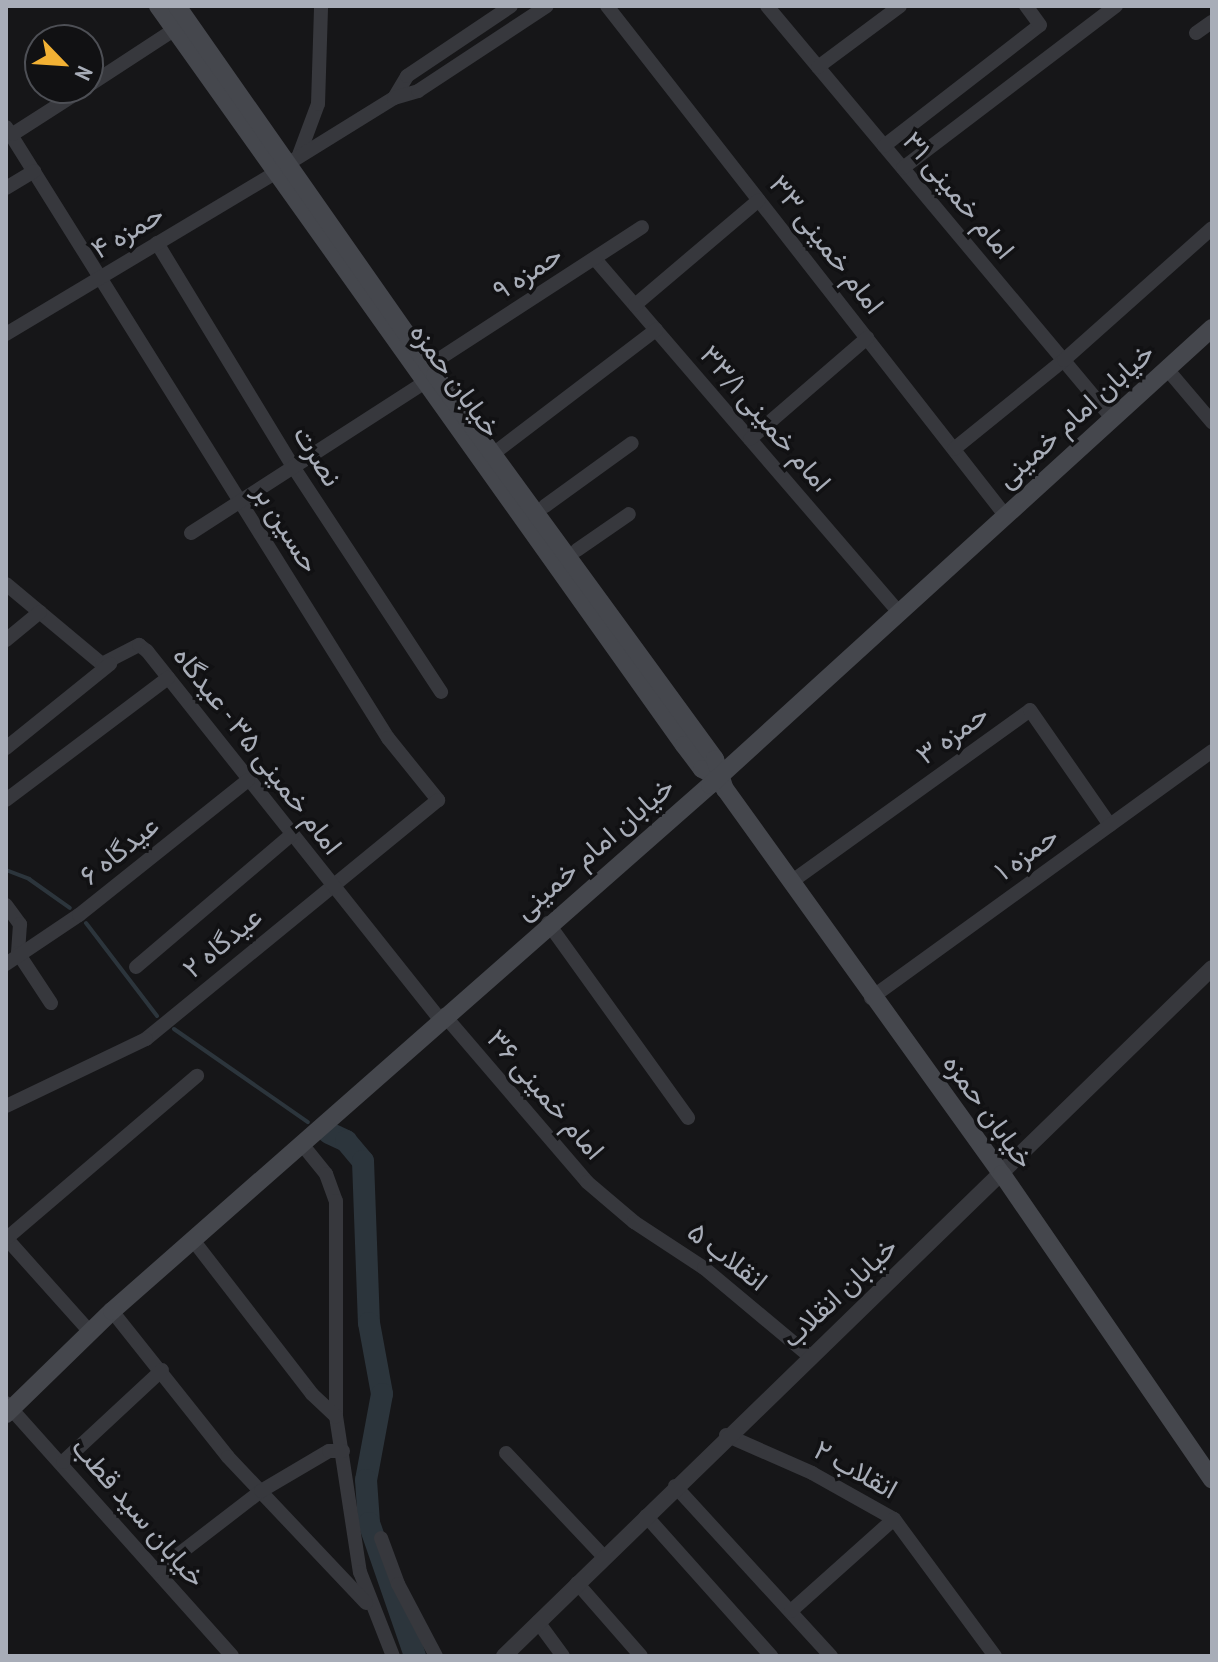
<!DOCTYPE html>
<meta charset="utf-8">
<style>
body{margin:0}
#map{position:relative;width:1218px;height:1662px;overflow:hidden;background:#161618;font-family:"PT Sans Narrow",Vazirmatn,sans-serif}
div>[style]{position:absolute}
.stream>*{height:4px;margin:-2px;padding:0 2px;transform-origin:2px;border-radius:2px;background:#2c353c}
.river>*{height:22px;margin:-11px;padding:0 11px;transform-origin:11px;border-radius:11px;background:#2c353c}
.minor>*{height:14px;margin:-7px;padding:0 7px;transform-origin:7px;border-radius:7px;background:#37383d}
.tertiary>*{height:16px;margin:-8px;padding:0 8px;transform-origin:8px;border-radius:8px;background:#37383d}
.secondary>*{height:18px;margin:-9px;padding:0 9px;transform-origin:9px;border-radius:9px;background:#45474d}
span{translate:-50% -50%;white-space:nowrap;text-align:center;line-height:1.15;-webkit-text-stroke:7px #111113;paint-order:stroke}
.street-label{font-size:28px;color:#a8adb8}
.frame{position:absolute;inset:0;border:8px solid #a8adb8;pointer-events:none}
.north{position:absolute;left:24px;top:24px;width:80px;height:80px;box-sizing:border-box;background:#111113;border:2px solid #4d4f55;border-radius:50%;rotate:115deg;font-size:22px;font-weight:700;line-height:32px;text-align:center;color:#a8adb8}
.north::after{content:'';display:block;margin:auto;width:28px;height:36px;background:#f2b134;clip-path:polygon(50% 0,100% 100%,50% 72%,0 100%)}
</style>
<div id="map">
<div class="stream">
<i style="left:6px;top:870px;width:25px;rotate:21deg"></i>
<i style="left:29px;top:879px;width:50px;rotate:35.3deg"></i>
<i style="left:86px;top:923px;width:117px;rotate:52.6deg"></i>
<i style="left:174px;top:1029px;width:163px;rotate:34.8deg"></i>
</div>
<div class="river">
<i style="left:329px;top:1133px;width:19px;rotate:25deg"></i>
<i style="left:346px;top:1141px;width:26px;rotate:50deg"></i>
<i style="left:363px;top:1161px;width:162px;rotate:87.9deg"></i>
<i style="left:369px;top:1323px;width:72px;rotate:79.6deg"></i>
<i style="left:382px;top:1394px;width:87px;rotate:100.5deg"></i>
<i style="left:366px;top:1480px;width:43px;rotate:86deg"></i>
<i style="left:369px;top:1523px;width:141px;rotate:70.9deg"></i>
</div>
<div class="minor">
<i style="left:607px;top:6px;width:646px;rotate:51.98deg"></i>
<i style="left:767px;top:6px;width:536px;rotate:50.07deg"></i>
<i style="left:1196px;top:33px;width:19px;rotate:-35deg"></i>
<i style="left:818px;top:67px;width:102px;rotate:-36.6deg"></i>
<i style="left:88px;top:86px;width:104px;rotate:-33.2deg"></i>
<i style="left:394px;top:98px;width:26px;rotate:-59deg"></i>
<i style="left:407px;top:76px;width:125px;rotate:-33.9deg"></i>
<i style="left:6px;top:127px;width:721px;rotate:57.99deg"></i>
<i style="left:388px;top:738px;width:80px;rotate:51.1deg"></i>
<i style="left:438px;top:800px;width:377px;rotate:140.7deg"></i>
<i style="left:146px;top:1039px;width:155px;rotate:154.4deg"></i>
<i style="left:13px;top:134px;width:85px;rotate:-32.6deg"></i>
<i style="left:884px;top:146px;width:197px;rotate:-37.8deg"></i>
<i style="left:1040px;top:25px;width:24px;rotate:-126deg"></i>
<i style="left:299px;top:155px;width:54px;rotate:-69.6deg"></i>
<i style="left:318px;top:104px;width:98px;rotate:-88.2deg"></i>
<i style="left:289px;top:163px;width:123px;rotate:-31.8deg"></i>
<i style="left:394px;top:98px;width:25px;rotate:-16deg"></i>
<i style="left:418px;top:91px;width:154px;rotate:-33.4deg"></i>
<i style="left:903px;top:168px;width:268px;rotate:-37.3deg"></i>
<i style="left:6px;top:188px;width:33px;rotate:-31deg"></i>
<i style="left:157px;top:243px;width:263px;rotate:58.7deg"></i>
<i style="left:294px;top:468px;width:268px;rotate:56.7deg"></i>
<i style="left:595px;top:259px;width:463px;rotate:49.3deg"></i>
<i style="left:635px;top:305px;width:162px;rotate:-40.3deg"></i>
<i style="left:6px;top:334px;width:313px;rotate:-30.9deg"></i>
<i style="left:439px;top:359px;width:242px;rotate:-33deg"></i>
<i style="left:1167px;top:369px;width:70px;rotate:49.7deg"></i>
<i style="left:750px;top:439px;width:155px;rotate:-40.8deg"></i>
<i style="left:954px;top:449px;width:141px;rotate:-39deg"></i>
<i style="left:1064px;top:360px;width:198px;rotate:-41.7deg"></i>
<i style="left:493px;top:454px;width:205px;rotate:-37.3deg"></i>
<i style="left:545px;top:506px;width:107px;rotate:-35.9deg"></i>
<i style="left:191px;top:533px;width:277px;rotate:-32.8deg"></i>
<i style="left:577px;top:550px;width:63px;rotate:-34.7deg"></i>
<i style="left:6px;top:584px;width:125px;rotate:39.8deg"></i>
<i style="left:102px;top:664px;width:42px;rotate:-27.2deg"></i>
<i style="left:139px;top:645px;width:10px;rotate:37deg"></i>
<i style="left:147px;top:651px;width:470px;rotate:51.5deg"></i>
<i style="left:6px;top:640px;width:44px;rotate:-39.5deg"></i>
<i style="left:6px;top:748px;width:134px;rotate:-38.9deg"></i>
<i style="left:6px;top:800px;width:203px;rotate:-37deg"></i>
<i style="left:791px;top:882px;width:294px;rotate:-35.7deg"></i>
<i style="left:1030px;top:710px;width:140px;rotate:55.2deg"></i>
<i style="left:6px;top:905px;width:24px;rotate:54deg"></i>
<i style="left:20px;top:924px;width:29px;rotate:94deg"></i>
<i style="left:18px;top:953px;width:60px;rotate:56.6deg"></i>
<i style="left:548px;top:923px;width:240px;rotate:54.3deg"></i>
<i style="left:6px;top:964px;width:88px;rotate:-33.9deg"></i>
<i style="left:79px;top:915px;width:216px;rotate:-38.6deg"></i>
<i style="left:136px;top:967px;width:204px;rotate:-40.4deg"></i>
<i style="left:871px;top:998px;width:421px;rotate:-35.9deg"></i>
<i style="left:444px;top:1015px;width:220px;rotate:49.4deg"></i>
<i style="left:587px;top:1182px;width:62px;rotate:40.4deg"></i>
<i style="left:634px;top:1222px;width:84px;rotate:33.3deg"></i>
<i style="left:704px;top:1268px;width:136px;rotate:39.9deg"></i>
<i style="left:301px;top:1143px;width:40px;rotate:51deg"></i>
<i style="left:326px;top:1174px;width:29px;rotate:70deg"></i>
<i style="left:336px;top:1201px;width:215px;rotate:90deg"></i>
<i style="left:336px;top:1416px;width:158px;rotate:81.3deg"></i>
<i style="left:360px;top:1572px;width:90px;rotate:68.6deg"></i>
<i style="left:6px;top:1238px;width:126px;rotate:48.2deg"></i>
<i style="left:7px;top:1238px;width:250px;rotate:-40.5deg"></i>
<i style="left:193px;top:1240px;width:195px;rotate:52.3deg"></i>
<i style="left:312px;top:1394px;width:33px;rotate:43deg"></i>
<i style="left:112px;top:1311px;width:186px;rotate:51.5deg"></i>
<i style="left:228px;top:1457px;width:201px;rotate:46.6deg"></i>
<i style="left:6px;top:1403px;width:339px;rotate:48.2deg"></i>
<i style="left:726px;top:1435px;width:94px;rotate:23.8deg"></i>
<i style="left:812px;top:1473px;width:94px;rotate:29.3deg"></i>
<i style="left:894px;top:1519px;width:170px;rotate:53.6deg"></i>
<i style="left:506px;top:1453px;width:143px;rotate:46.7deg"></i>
<i style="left:63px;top:1462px;width:135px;rotate:-42.9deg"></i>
<i style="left:675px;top:1486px;width:231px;rotate:47.5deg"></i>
<i style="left:646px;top:1516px;width:188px;rotate:48.2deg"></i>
<i style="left:381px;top:1538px;width:49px;rotate:69.7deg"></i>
<i style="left:398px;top:1584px;width:81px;rotate:62.2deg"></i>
<i style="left:157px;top:1571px;width:131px;rotate:-37.6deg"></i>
<i style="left:261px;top:1491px;width:79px;rotate:-30.5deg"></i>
<i style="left:329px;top:1451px;width:14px"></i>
<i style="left:577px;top:1583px;width:97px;rotate:48.8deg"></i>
<i style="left:791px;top:1611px;width:138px;rotate:-41.8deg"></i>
<i style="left:538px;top:1622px;width:42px;rotate:53.7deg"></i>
</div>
<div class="tertiary">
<i style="left:504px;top:1656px;width:987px;rotate:-44.18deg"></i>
</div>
<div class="secondary">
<i style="left:158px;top:6px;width:907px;rotate:54.56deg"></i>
<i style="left:684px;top:745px;width:30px;rotate:53deg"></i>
<i style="left:702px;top:769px;width:18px;rotate:29deg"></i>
<i style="left:177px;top:6px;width:450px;rotate:55deg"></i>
<i style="left:435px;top:375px;width:475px;rotate:53.9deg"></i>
<i style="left:715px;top:759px;width:32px;rotate:72deg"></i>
<i style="left:725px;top:789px;width:474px;rotate:54.3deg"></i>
<i style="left:1002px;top:1174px;width:371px;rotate:55.5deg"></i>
<i style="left:6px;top:1414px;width:148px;rotate:-44.2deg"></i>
<i style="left:112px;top:1311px;width:796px;rotate:-41.33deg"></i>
<i style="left:710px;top:785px;width:679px;rotate:-42.31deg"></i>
</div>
<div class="street-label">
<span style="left:959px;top:195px;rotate:50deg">امام خمینی ۳۱</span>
<span style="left:127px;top:231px;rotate:-31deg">حمزه ۴</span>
<span style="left:827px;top:244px;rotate:52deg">امام خمینی ۳۳</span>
<span style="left:527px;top:272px;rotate:-33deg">حمزه ۹</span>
<span style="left:456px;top:380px;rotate:54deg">خیابان حمزه</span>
<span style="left:1075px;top:415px;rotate:-42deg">خیابان امام خمینی</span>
<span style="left:766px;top:418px;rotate:49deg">امام خمینی ۳۳/۱</span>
<span style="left:318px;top:456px;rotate:58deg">نصرت</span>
<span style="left:287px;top:528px;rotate:58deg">حسین بر</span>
<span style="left:952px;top:734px;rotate:-36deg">حمزه ۳</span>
<span style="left:258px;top:750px;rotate:52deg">امام خمینی ۳۵ - عیدگاه</span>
<span style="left:594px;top:848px;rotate:-41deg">خیابان امام خمینی</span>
<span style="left:119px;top:850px;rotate:-39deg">عیدگاه ۶</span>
<span style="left:1026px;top:853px;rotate:-36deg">حمزه ۱</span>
<span style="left:222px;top:942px;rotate:-40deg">عیدگاه ۲</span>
<span style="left:546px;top:1094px;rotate:49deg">امام خمینی ۳۶</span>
<span style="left:989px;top:1111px;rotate:54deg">خیابان حمزه</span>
<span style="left:728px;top:1256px;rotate:38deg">انقلاب ۵</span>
<span style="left:839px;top:1292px;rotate:-43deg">خیابان انقلاب</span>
<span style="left:856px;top:1469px;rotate:29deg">انقلاب ۲</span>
<span style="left:139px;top:1512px;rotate:49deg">خیابان سید قطب</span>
</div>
<div class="frame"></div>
<div class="north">N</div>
</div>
